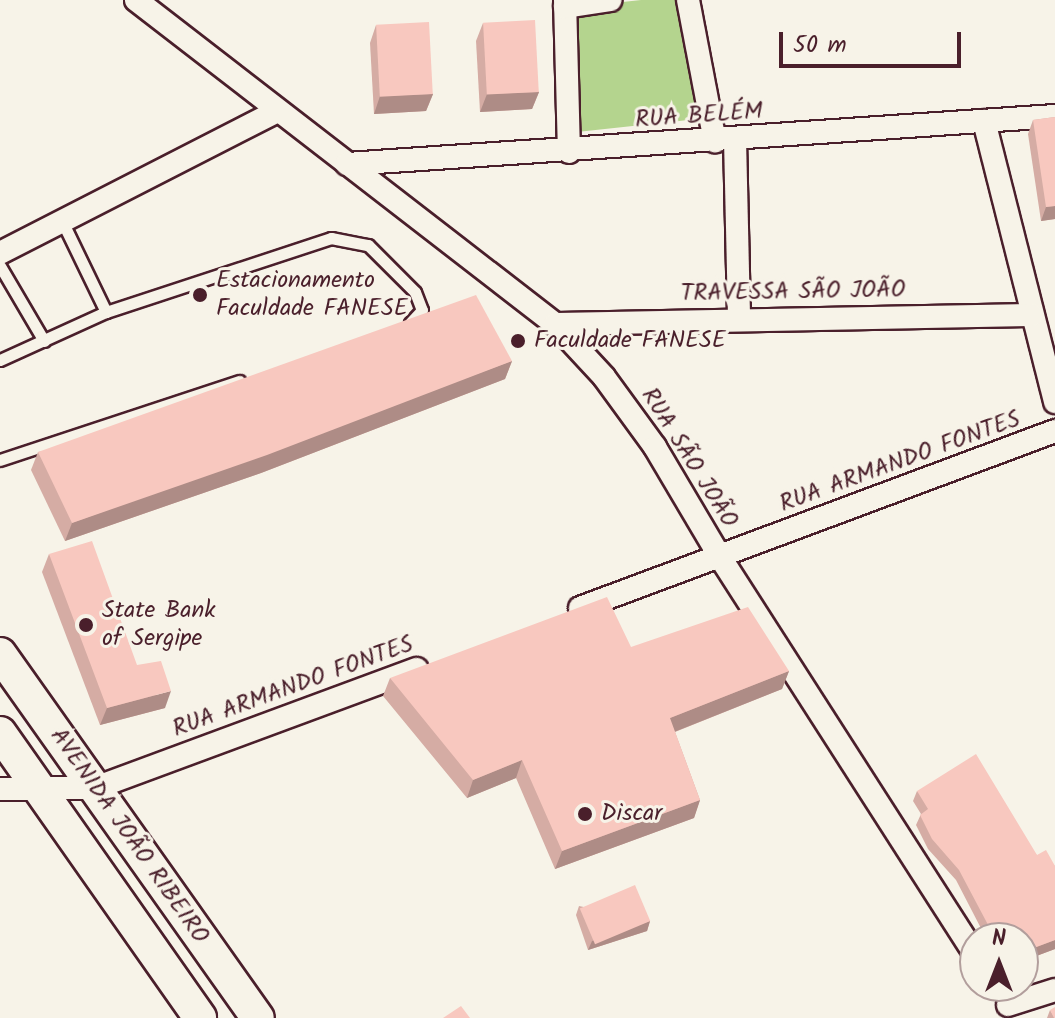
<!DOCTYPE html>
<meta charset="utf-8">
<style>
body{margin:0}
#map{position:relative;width:1055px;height:1018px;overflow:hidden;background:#f7f3e8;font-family:Kalam,sans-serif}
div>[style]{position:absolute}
.green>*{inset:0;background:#b4d48e}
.roads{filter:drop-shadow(2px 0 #4a1f2b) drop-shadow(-2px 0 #4a1f2b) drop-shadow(0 2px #4a1f2b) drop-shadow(0 -2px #4a1f2b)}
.lane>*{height:11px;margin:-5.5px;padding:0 5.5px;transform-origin:5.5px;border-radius:5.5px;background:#f7f3e8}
.street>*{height:22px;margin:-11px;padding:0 11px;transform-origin:11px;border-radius:11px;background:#f7f3e8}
.secondary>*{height:32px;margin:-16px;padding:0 16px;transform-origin:16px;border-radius:16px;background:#f7f3e8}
.wall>*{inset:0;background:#d5aca4}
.shaded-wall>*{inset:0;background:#ae8c86}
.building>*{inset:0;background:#f8c8bf;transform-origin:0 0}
.dots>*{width:22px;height:22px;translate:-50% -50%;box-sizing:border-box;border:4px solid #f7f3e8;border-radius:50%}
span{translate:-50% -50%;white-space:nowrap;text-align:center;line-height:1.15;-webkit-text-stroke:6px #f7f3e8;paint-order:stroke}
.street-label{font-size:24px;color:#4a1f2b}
.poi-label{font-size:24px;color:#4a1f2b}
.left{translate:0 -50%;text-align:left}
.north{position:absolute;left:959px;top:922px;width:80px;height:80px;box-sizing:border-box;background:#f7f3e8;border:2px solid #b29e9c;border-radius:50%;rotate:0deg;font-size:22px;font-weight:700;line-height:32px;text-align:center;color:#4a1f2b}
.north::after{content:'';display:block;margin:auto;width:28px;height:36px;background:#4a1f2b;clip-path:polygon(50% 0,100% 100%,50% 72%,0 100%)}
.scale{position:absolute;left:779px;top:32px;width:182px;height:36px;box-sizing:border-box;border:4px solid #4a1f2b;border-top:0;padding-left:10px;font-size:24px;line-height:28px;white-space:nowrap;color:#4a1f2b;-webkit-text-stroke:6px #f7f3e8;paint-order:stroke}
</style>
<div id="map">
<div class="green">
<i style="clip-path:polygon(641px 0,694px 0,707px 118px,577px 132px,568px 8px)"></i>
</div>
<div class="roads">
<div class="lane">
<i style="left:63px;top:223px;width:99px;rotate:64.2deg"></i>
<i style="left:0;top:266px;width:87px;rotate:59.6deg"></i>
<i style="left:0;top:360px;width:116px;rotate:-24.4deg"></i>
<i style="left:106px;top:312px;width:237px;rotate:-18.2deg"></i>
<i style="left:331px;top:238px;width:38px;rotate:11deg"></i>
<i style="left:368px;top:245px;width:66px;rotate:45deg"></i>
<i style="left:415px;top:292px;width:19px;rotate:69deg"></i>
<i style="left:422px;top:310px;width:18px;rotate:133deg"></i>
<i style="left:0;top:460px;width:252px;rotate:-18.3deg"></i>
</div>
<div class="street">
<i style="left:136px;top:0;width:530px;rotate:37.71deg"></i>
<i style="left:555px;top:324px;width:72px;rotate:47.2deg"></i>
<i style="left:604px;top:377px;width:87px;rotate:53.9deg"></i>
<i style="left:655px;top:447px;width:128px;rotate:59.4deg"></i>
<i style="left:720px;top:557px;width:472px;rotate:57.3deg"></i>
<i style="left:565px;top:0;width:152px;rotate:88.5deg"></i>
<i style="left:688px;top:0;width:144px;rotate:79.2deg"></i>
<i style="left:565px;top:7px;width:46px;rotate:-8.8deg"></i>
<i style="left:984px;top:121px;width:290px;rotate:75.8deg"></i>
<i style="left:735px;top:139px;width:178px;rotate:88.7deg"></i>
<i style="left:347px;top:164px;width:710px;rotate:-3.88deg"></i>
<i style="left:0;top:253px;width:312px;rotate:-27.1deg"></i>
<i style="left:555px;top:324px;width:477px;rotate:-1.1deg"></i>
<i style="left:580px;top:608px;width:507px;rotate:-20.44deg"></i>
<i style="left:0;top:789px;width:95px;rotate:-0.6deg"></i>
<i style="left:95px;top:788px;width:343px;rotate:-20.3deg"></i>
<i style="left:1008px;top:1005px;width:49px;rotate:-17.7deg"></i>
</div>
<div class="secondary">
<i style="left:0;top:654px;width:446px;rotate:54.7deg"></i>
<i style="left:0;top:733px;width:348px;rotate:54.9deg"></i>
</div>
</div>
<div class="wall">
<i style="clip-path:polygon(483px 23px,539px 92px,532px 109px,480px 112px,476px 41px)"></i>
<i style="clip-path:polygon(376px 25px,433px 94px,426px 111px,374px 114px,370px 43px)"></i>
<i style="clip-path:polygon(1055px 117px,1055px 219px,1041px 221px,1028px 134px,1033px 120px)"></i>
<i style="clip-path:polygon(512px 361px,505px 379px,261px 473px,65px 541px,31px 470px,38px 452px)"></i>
<i style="clip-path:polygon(49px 554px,165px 708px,100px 725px,42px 572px)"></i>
<i style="clip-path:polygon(789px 671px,782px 689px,675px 732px,700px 800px,694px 818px,555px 869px,516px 778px,467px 798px,383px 696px,390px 678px)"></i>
<i style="clip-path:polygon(917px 791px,1037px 855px,1055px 866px,1055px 949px,1023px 961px,1023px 938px,986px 938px,956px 880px,928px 849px,916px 825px,921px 814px,913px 801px)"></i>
<i style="clip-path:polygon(579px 906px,650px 921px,647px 931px,588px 950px,576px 915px)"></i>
<i style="clip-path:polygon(1050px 1010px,1055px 1018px,1047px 1018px)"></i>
</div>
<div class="shaded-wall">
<i style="clip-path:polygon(539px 92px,532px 109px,480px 112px,487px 94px)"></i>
<i style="clip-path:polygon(433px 94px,426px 111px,374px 114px,380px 96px)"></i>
<i style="clip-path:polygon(1055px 206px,1055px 219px,1041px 221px,1046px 207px)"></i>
<i style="clip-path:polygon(512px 361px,505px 379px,261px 473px,65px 541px,72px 523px)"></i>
<i style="clip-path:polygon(789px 671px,782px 689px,664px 736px,670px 718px)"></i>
<i style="clip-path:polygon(171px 691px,165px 708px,100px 725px,107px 708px)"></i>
<i style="clip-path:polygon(522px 760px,516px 778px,467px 798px,473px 780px)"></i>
<i style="clip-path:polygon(700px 800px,694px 818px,555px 869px,562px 851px)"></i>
<i style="clip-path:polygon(650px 921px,647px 931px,588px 950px,592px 941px)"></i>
<i style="clip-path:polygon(1055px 940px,1055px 949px,1023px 961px,1023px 952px)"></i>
</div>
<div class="building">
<i style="left:535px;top:20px;width:72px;height:52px;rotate:87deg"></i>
<i style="left:429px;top:22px;width:72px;height:53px;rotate:87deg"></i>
<i style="clip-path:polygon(1055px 117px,1055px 206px,1046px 207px,1033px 120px)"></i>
<i style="clip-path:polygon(476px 295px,512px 361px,267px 455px,72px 523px,38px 452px)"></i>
<i style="clip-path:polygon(92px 541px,137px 665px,161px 661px,171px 691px,107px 708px,49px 554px)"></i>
<i style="clip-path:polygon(607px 597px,631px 647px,748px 607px,789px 671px,670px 718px,700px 800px,562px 851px,522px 760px,473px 780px,390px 678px)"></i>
<i style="clip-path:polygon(976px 754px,1037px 855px,1046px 850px,1055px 866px,1055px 940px,1023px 952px,1023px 938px,995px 938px,959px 870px,932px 839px,920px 815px,928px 809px,917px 791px)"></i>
<i style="left:635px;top:885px;width:39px;height:60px;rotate:67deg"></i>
<i style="clip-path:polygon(461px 1006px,470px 1018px,443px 1018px)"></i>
<i style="clip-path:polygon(1055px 1007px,1055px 1018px,1054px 1018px,1050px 1010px)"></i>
</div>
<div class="dots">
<i style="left:200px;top:295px;background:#4a1f2b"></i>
<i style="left:518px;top:341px;background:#4a1f2b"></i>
<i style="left:86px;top:625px;background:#4a1f2b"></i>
<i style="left:585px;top:814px;background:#4a1f2b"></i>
</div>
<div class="street-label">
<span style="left:699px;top:116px;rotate:-4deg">RUA BELÉM</span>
<span style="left:793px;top:292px;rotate:-1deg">TRAVESSA SÃO JOÃO</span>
<span style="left:689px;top:458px;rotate:58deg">RUA SÃO JOÃO</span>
<span style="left:900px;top:462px;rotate:-20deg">RUA ARMANDO FONTES</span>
<span style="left:293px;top:687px;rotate:-20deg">RUA ARMANDO FONTES</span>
<span style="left:129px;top:836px;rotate:55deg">AVENIDA JOÃO RIBEIRO</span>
</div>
<div class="poi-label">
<span class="left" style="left:216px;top:295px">Estacionamento<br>Faculdade FANESE</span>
<span class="left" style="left:534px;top:341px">Faculdade FANESE</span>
<span class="left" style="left:102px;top:625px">State Bank<br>of Sergipe</span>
<span class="left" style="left:601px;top:814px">Discar</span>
</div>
<div class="north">N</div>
<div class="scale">50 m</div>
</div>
